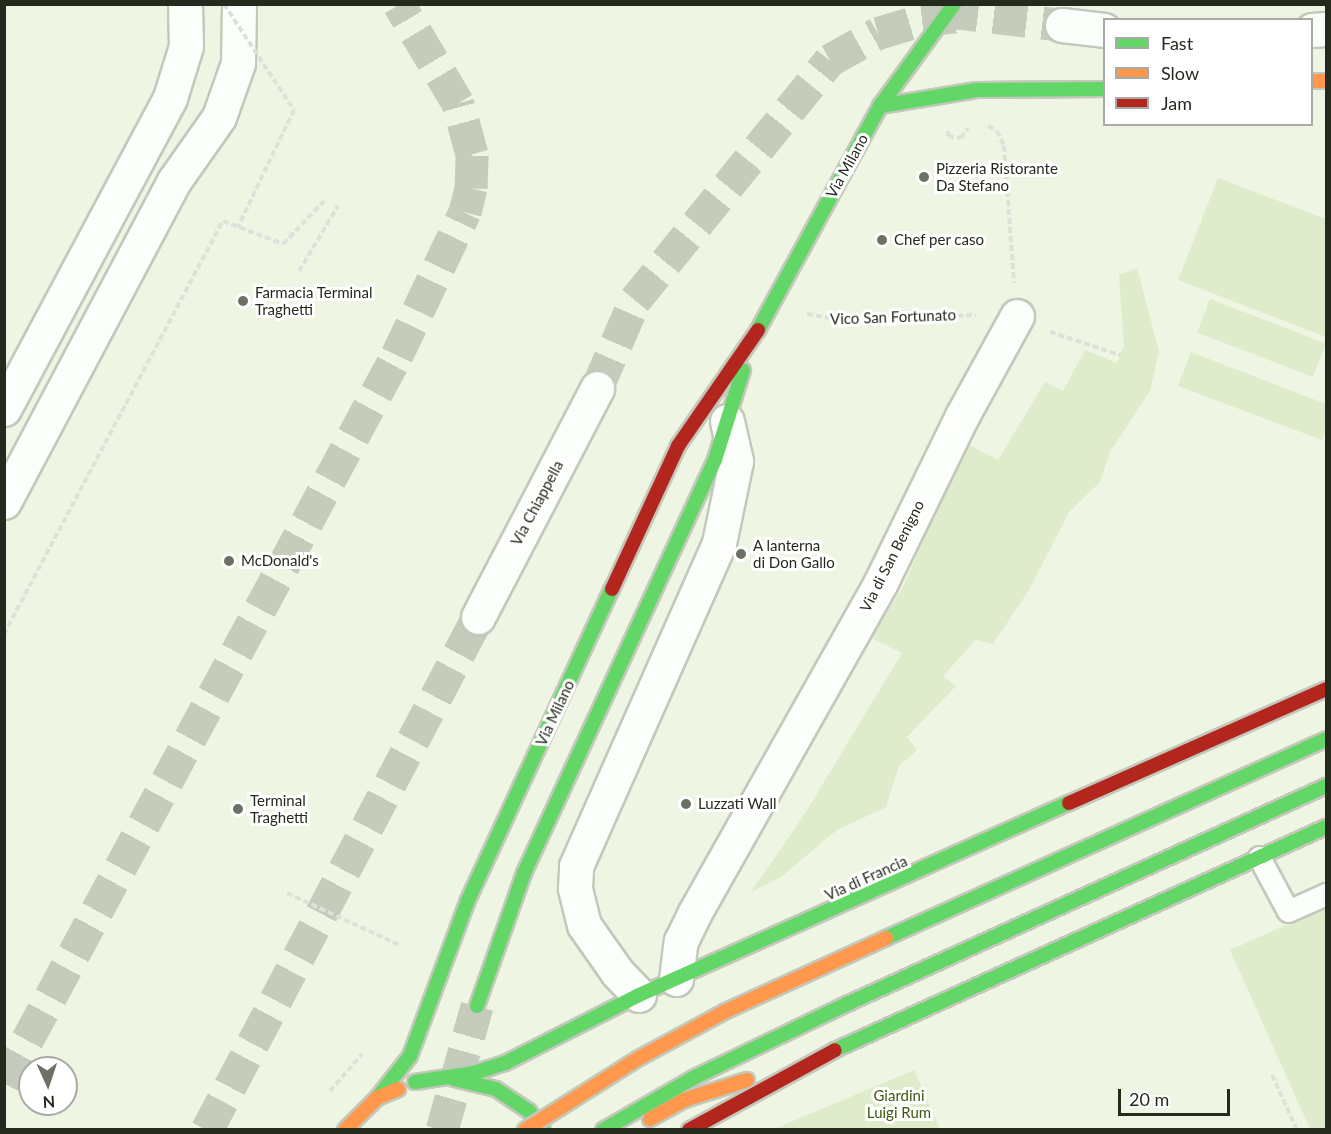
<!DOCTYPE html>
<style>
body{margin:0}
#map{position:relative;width:1331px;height:1134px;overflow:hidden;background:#eef5e3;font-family:Lato,sans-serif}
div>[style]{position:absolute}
.green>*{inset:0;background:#dfeccc;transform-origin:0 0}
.street-tunnel>*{height:33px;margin-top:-16.5px;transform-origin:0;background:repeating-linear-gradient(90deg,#c6ccbc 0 33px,transparent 0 49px)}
.secondary-tunnel>*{height:33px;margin-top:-16.5px;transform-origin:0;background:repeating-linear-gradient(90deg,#c6ccbc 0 33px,transparent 0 49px)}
.path>*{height:4px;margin-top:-2px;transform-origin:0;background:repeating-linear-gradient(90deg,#dee1da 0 6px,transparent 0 9px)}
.roads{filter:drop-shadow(2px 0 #c3c8ba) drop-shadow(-2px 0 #c3c8ba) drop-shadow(0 2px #c3c8ba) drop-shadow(0 -2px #c3c8ba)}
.lane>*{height:21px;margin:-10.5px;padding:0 10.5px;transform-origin:10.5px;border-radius:10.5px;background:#fcfefb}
.street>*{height:33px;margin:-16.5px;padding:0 16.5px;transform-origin:16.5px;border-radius:16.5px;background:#fcfefb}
.fast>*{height:14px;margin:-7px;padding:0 7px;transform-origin:7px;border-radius:7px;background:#63d668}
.slow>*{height:14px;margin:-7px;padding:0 7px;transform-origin:7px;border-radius:7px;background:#ff974d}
.jam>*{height:14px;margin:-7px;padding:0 7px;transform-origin:7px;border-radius:7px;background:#b3261e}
.path-bridge>*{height:4px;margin-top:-2px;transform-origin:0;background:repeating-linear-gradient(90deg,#dee1da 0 6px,transparent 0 9px)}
.bridges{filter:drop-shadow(2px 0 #c3c8ba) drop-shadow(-2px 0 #c3c8ba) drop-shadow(0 2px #c3c8ba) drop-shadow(0 -2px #c3c8ba)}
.fast-bridge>*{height:14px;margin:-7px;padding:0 7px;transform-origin:7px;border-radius:7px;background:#63d668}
.slow-bridge>*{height:14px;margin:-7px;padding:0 7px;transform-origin:7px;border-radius:7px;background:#ff974d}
.dots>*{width:16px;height:16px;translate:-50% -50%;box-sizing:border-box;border:3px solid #fff;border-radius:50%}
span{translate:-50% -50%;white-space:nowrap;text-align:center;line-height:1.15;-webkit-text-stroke:6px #fff;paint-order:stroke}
.street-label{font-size:15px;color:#262a1e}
.poi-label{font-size:15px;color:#262a1e}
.left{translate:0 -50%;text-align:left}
.park-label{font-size:15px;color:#42580b}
.frame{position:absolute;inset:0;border:6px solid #262a1e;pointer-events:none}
.legend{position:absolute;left:1103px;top:18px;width:210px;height:108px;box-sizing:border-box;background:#fff;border:2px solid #a8aaa5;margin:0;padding:8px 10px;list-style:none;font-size:18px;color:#262a1e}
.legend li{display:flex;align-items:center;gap:12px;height:30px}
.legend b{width:30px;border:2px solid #a8aaa5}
.north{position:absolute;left:18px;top:1056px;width:60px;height:60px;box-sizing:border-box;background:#fff;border:2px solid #a8aaa5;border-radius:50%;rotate:177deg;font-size:16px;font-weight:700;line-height:24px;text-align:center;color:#262a1e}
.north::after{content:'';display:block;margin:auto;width:21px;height:27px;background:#6c7163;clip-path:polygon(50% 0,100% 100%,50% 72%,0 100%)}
.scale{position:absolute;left:1118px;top:1089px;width:112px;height:27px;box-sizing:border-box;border:3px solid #262a1e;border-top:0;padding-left:8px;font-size:18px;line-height:21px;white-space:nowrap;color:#262a1e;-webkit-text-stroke:4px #fff;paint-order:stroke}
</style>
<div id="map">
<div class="green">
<i style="clip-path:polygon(1218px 178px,1326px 219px,1326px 337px,1178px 280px)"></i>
<i style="clip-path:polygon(1137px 268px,1159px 351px,1150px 391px,1110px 452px,1100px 482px,1069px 512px,1029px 590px,993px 644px,976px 640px,943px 676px,956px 686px,907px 737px,917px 750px,899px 766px,886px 807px,837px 830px,781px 877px,751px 892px,804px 815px,902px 653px,871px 638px,903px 587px,965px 443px,998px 460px,1045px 382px,1063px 391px,1085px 350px,1117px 363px,1124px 346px,1119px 275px)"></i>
<i style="left:1210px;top:299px;width:124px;height:36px;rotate:21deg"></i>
<i style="clip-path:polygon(1191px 352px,1326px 404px,1326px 428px,1322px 440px,1178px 386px)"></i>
<i style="clip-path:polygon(1326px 907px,1326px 1129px,1310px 1129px,1230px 950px)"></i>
<i style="clip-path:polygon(914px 1070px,940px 1129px,774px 1129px)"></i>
</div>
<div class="street-tunnel">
<i style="left:945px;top:11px;width:118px;rotate:6.8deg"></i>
<i style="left:597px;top:388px;width:96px;rotate:-66.6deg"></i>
<i style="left:635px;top:300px;width:309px;rotate:-50.9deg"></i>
<i style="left:830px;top:60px;width:55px;rotate:-29.4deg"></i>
<i style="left:878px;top:33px;width:46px;rotate:-16.5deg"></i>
<i style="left:922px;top:20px;width:44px;rotate:-6.5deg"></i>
<i style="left:4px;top:1083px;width:827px;rotate:-61.64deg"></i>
<i style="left:397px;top:355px;width:158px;rotate:-64.6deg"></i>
<i style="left:465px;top:212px;width:25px;rotate:-76deg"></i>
<i style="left:471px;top:188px;width:34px;rotate:-88deg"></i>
<i style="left:472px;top:154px;width:53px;rotate:-105.4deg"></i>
<i style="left:458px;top:103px;width:115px;rotate:-120.8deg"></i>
<i style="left:207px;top:1130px;width:580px;rotate:-62.15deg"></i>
</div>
<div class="secondary-tunnel">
<i style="left:442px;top:1130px;width:129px;rotate:-74.2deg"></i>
</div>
<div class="path">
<i style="left:988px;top:126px;width:10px;rotate:29deg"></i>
<i style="left:997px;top:131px;width:17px;rotate:65deg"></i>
<i style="left:1004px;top:146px;width:137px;rotate:85.8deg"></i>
<i style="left:948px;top:131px;width:5px;rotate:90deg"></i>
<i style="left:948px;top:136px;width:13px;rotate:9deg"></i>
<i style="left:961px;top:138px;width:12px;rotate:-55deg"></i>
<i style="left:299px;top:271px;width:76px;rotate:-59deg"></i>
<i style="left:807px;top:314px;width:34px;rotate:10deg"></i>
<i style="left:840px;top:320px;width:136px;rotate:-2.1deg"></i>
<i style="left:1050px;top:332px;width:74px;rotate:18.2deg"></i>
<i style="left:4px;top:634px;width:467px;rotate:-62.1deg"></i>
<i style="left:223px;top:221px;width:64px;rotate:21deg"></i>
<i style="left:283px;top:244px;width:61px;rotate:-46.3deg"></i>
<i style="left:287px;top:893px;width:123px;rotate:24.9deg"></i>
<i style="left:1272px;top:1075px;width:60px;rotate:65.6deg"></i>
<i style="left:330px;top:1091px;width:49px;rotate:-49.1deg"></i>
</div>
<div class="roads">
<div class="lane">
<i style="left:1259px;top:857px;width:61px;rotate:61.8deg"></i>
<i style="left:1288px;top:911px;width:42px;rotate:-24.1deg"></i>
</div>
<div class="street">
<i style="left:1062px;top:25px;width:42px;rotate:6.8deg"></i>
<i style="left:1312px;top:30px;width:14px;rotate:-4deg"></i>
<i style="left:4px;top:409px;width:353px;rotate:-61.9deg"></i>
<i style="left:170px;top:98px;width:54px;rotate:-72.9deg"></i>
<i style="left:186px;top:46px;width:42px;rotate:-91.4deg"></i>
<i style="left:4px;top:502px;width:363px;rotate:-62.1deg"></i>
<i style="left:174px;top:181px;width:78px;rotate:-54.9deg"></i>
<i style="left:219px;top:117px;width:57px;rotate:-70.6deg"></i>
<i style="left:238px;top:63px;width:59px;rotate:-89deg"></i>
<i style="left:478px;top:617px;width:258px;rotate:-62.5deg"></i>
<i style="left:676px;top:979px;width:38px;rotate:-83deg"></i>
<i style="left:681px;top:941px;width:30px;rotate:-64deg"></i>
<i style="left:694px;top:914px;width:381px;rotate:-60.6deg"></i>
<i style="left:881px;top:582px;width:185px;rotate:-64deg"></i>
<i style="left:962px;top:416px;width:114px;rotate:-61.2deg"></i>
<i style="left:639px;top:995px;width:32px;rotate:-134deg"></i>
<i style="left:617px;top:972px;width:57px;rotate:-125.1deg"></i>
<i style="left:584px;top:925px;width:38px;rotate:-104deg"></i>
<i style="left:575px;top:888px;width:22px;rotate:-87deg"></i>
<i style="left:576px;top:866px;width:353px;rotate:-66.1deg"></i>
<i style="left:719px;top:543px;width:84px;rotate:-78.3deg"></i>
<i style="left:736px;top:461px;width:41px;rotate:-102.7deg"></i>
</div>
<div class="fast">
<i style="left:880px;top:106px;width:98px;rotate:-9.4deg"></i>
<i style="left:977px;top:90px;width:127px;rotate:-0.5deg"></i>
<i style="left:758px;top:330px;width:255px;rotate:-61.4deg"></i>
<i style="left:880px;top:106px;width:126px;rotate:-54deg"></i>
<i style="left:477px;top:1006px;width:141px;rotate:-70.5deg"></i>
<i style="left:524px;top:873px;width:455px;rotate:-65.2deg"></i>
<i style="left:715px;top:460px;width:94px;rotate:-72.7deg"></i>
<i style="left:835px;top:1050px;width:539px;rotate:-24.43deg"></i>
<i style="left:454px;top:1079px;width:43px;rotate:13.4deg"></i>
<i style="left:496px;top:1089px;width:40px;rotate:34deg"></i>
<i style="left:529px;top:1111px;width:24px;rotate:54deg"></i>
<i style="left:415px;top:1082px;width:60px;rotate:-8.7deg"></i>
<i style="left:474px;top:1073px;width:33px;rotate:-18deg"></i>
<i style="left:505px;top:1063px;width:150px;rotate:-26.9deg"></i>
<i style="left:639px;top:995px;width:471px;rotate:-24.1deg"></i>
<i style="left:377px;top:1098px;width:53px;rotate:-51.8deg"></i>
<i style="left:410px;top:1056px;width:166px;rotate:-69.6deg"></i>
<i style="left:468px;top:900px;width:343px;rotate:-65.2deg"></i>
<i style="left:603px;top:1130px;width:106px;rotate:-29.9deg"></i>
<i style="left:695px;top:1077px;width:171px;rotate:-25.7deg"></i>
<i style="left:849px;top:1003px;width:524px;rotate:-24.46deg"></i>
</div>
<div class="slow">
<i style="left:1312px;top:81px;width:14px"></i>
<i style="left:650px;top:1119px;width:39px;rotate:-29deg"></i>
<i style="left:684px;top:1100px;width:66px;rotate:-17.6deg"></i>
<i style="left:345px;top:1130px;width:45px;rotate:-45deg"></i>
<i style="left:377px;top:1098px;width:23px;rotate:-23deg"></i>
</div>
<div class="jam">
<i style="left:612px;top:589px;width:157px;rotate:-65.2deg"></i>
<i style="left:678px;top:446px;width:141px;rotate:-55.4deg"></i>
<i style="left:1069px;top:803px;width:281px;rotate:-23.9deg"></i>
<i style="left:689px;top:1130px;width:166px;rotate:-28.7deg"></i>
</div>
</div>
<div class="path-bridge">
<i style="left:224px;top:4px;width:127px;rotate:56.6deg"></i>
<i style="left:294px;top:110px;width:130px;rotate:115.6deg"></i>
</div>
<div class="bridges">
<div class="fast-bridge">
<i style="left:886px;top:938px;width:483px;rotate:-24.3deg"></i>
</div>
<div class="slow-bridge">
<i style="left:525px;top:1130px;width:135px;rotate:-32.3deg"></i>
<i style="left:639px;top:1058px;width:99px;rotate:-28.4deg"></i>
<i style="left:726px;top:1011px;width:176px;rotate:-24.5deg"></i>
</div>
</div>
<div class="dots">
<i style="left:924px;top:177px;background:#6c7163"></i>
<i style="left:882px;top:240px;background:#6c7163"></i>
<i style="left:243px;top:301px;background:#6c7163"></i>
<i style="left:741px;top:554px;background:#6c7163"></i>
<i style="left:229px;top:561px;background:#6c7163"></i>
<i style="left:686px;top:804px;background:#6c7163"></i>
<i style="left:238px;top:809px;background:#6c7163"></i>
</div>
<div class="street-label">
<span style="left:847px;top:166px;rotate:-61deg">Via Milano</span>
<span style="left:893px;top:317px;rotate:-2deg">Vico San Fortunato</span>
<span style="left:537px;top:503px;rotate:-62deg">Via Chiappella</span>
<span style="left:892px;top:556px;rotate:-63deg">Via di San Benigno</span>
<span style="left:555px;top:713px;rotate:-65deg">Via Milano</span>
<span style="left:866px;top:878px;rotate:-24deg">Via di Francia</span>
</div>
<div class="poi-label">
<span class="left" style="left:936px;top:177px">Pizzeria Ristorante<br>Da Stefano</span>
<span class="left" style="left:894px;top:240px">Chef per caso</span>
<span class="left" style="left:255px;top:301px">Farmacia Terminal<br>Traghetti</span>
<span class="left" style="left:753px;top:554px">A lanterna<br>di Don Gallo</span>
<span class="left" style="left:241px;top:561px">McDonald's</span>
<span class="left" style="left:250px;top:809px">Terminal<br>Traghetti</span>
<span class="left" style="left:698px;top:804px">Luzzati Wall</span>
</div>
<div class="park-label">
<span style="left:899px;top:1104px">Giardini<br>Luigi Rum</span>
</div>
<div class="frame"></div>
<ul class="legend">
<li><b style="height:8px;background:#63d668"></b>Fast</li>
<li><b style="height:8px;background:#ff974d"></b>Slow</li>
<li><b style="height:8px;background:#b3261e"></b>Jam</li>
</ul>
<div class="north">N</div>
<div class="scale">20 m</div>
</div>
